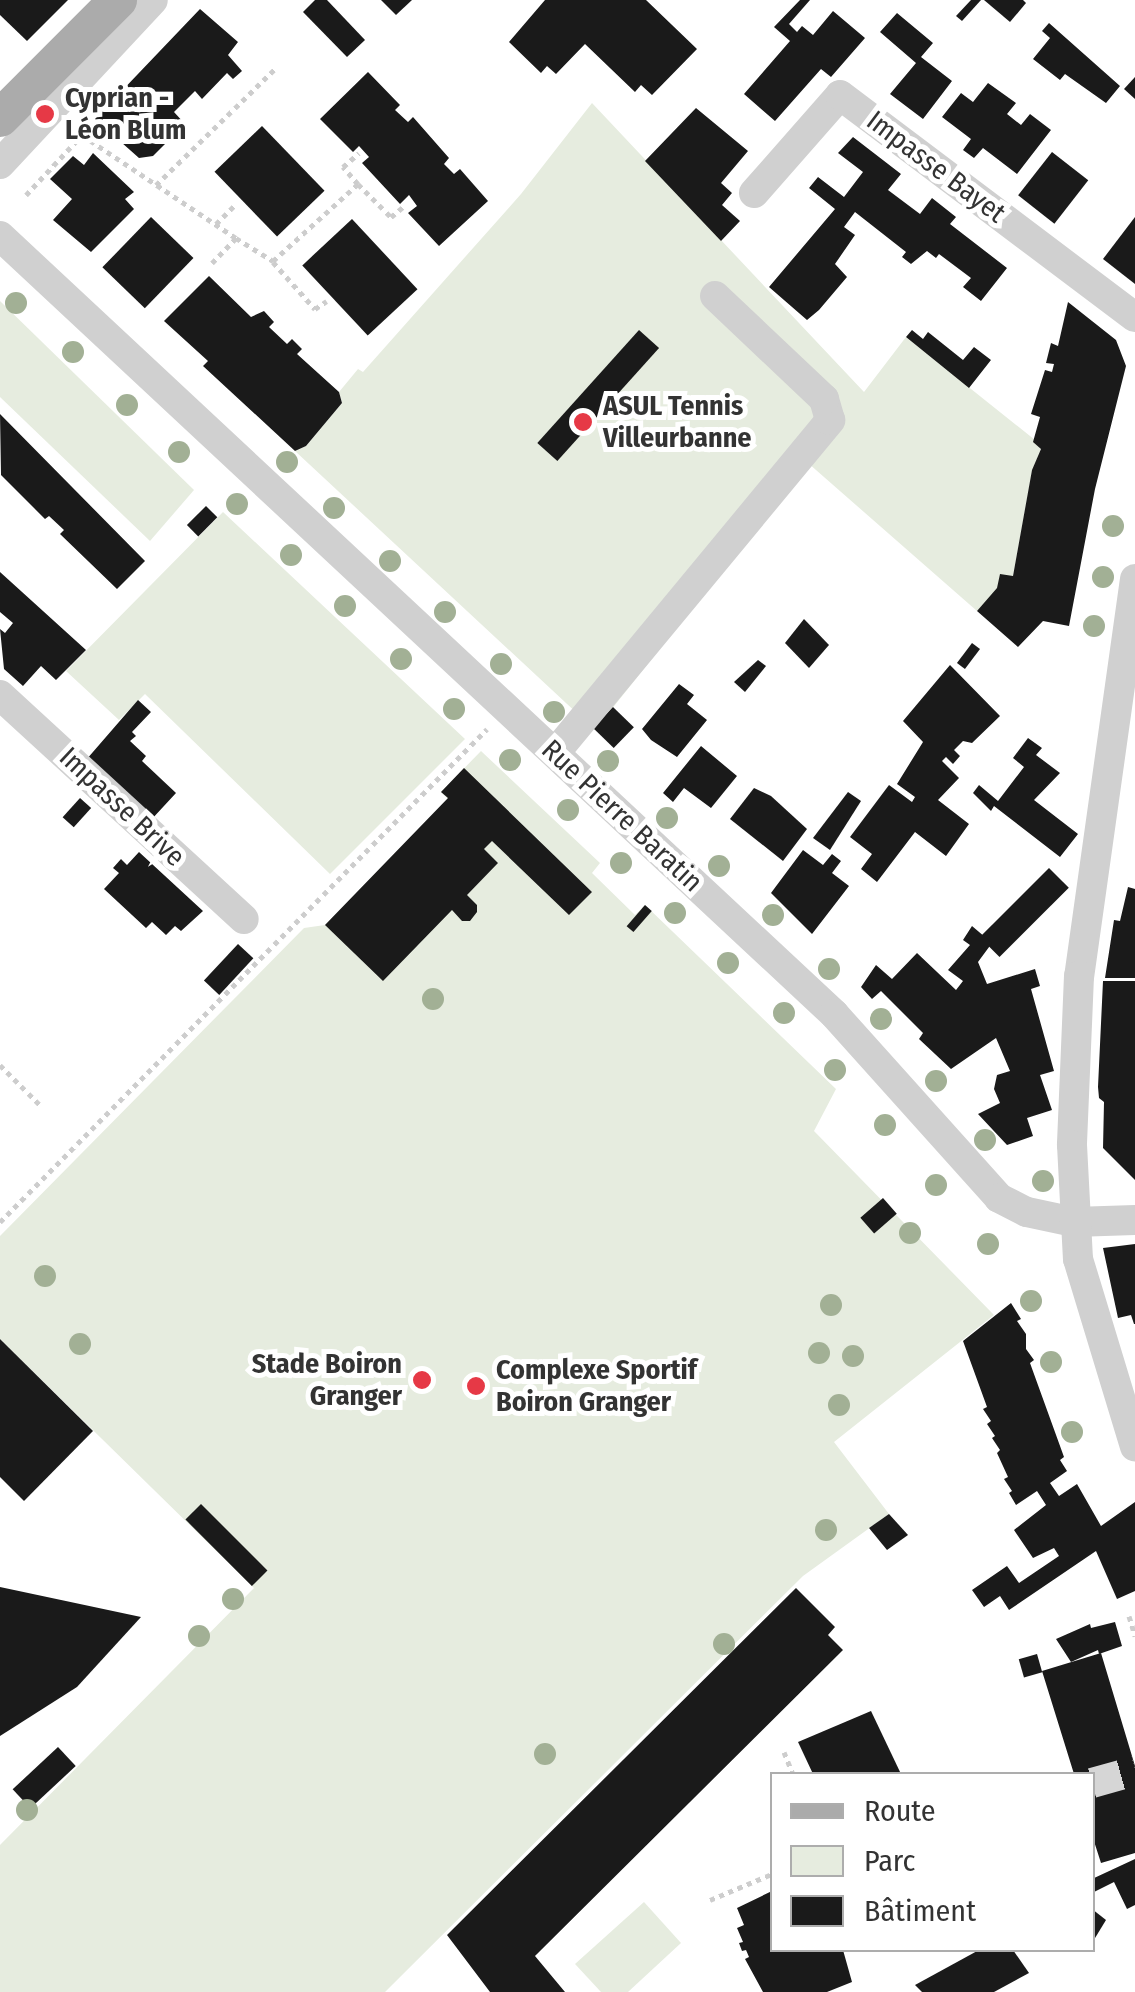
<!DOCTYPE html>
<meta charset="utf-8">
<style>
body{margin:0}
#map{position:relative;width:1135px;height:1992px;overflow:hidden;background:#fff;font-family:"Fira Sans Condensed",sans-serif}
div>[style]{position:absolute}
.green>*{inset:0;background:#e6ecdf}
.building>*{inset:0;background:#1a1a1a;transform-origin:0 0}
.minor-tunnel>*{height:30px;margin-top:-15px;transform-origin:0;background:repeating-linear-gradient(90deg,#d6d6d6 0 30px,transparent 0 45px)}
.path>*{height:5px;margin-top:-2.5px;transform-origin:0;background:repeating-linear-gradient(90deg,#cdcdcd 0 5px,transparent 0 10px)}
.minor>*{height:30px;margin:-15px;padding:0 15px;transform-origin:15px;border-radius:15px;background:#d0d0d0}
.major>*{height:38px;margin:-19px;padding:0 19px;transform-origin:19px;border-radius:19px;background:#ababab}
.trees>*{width:22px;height:22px;margin:-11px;border-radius:50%;background:#a2b095}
.dots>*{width:28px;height:28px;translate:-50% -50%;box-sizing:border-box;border:5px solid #fff;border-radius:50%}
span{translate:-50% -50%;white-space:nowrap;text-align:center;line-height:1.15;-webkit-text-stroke:10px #fff;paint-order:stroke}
.poi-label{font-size:28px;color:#333;font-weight:700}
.left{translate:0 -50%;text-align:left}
.right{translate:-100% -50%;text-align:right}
.street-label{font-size:28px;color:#333}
.legend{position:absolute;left:770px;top:1772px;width:325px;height:180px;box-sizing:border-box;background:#fff;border:2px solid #adadad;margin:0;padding:12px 18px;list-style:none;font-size:30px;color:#333}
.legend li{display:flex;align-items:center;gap:20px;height:50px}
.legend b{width:50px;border:2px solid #adadad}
</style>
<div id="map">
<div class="green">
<i style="clip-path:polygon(592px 103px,864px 392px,906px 337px,1035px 440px,1041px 449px,1032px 471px,1013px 576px,977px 611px,808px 463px,595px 730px,295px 451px,306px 446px,342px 403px,339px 392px,358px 369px,363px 372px,521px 194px)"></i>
<i style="clip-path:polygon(0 301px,194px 490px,150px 541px,0 397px)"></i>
<i style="clip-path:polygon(223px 512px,465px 739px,330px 874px,145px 694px,119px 720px,66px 671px)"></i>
<i style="clip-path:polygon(481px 751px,600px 863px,592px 873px,635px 915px,645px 905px,836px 1089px,814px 1131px,994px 1315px,834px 1442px,889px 1514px,803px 1576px,385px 1992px,0 1992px,0 1845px,254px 1588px,0 1339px,0 1236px,304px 928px,325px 925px,448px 799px,441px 792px)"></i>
<i style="clip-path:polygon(644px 1902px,681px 1943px,628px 1992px,601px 1992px,575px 1964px)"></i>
</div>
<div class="building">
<i style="clip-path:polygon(0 0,68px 0,27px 41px,0 15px)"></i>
<i style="clip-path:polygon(315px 0,327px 0,365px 40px,347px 57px,303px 12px)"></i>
<i style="clip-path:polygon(381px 0,412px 0,396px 15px)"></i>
<i style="clip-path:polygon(545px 0,646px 0,697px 49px,652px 95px,641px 85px,635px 92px,585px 44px,556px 74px,547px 66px,541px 73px,509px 42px)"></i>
<i style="clip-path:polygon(800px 0,810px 0,789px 24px,797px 32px,802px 26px,813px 35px,833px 11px,865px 38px,831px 77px,821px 69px,775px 121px,744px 94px,790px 41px,774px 27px)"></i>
<i style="clip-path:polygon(971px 0,981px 0,962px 21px,956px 16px)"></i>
<i style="clip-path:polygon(984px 0,1023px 0,1026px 3px,1010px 22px)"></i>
<i style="clip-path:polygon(200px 9px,238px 42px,228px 55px,242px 71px,233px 79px,227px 73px,202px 99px,195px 91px,174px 112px,185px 124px,153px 156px,139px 158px,95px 119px)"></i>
<i style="clip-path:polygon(897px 13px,933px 43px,921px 57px,952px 81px,923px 119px,890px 94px,916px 63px,880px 32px)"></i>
<i style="clip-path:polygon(1049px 23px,1120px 86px,1106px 103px,1065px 74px,1060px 80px,1033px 59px,1050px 38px,1042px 31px)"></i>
<i style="clip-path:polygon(368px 72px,400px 105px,395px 110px,408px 122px,413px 117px,449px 158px,444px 164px,454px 174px,460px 169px,488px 201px,439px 246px,408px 213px,417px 206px,409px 195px,400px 204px,362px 163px,369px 157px,359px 146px,353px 152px,320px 119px)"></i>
<i style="clip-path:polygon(1135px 77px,1135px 99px,1124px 89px)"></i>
<i style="clip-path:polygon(988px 83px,1016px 103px,1007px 114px,1021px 125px,1030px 114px,1051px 130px,1017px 174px,983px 148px,974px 158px,963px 150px,971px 139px,942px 117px,961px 93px,973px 102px)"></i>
<i style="clip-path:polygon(696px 108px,748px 151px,721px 183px,732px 193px,722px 205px,740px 221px,721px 241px,645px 161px)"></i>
<i style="left:262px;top:126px;width:90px;height:66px;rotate:46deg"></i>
<i style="clip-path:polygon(853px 137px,901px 174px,888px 190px,920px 214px,932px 198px,956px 217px,950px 224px,1007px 268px,981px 301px,963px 287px,971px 278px,939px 254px,936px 258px,927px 251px,911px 264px,902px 257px,906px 252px,855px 212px,844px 227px,855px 235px,835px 264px,847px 277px,819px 310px,807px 320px,769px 287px,835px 209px,809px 188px,818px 177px,844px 197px,863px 172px,838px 153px)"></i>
<i style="left:1052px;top:152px;width:46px;height:55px;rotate:38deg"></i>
<i style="clip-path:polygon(93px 153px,134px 192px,125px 199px,134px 209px,91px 252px,53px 220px,72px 199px,50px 179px,73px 156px,84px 165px)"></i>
<i style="left:151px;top:217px;width:59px;height:70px;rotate:44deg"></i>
<i style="clip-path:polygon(1135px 217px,1135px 284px,1103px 259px)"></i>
<i style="left:352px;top:219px;width:96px;height:68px;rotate:47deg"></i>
<i style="clip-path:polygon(209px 276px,251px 317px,264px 311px,274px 322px,269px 327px,287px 344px,292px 339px,302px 349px,297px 354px,339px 392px,342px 403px,306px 446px,295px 451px,203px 366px,208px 361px,164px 321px)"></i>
<i style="clip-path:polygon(1068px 302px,1116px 340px,1126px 366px,1095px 489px,1069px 626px,1043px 621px,1018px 647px,977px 611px,997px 588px,1000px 574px,1013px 576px,1032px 470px,1041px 449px,1033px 442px,1040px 417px,1031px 414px,1045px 370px,1052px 372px,1054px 364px,1046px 363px,1051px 343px,1058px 346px)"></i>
<i style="left:639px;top:330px;width:27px;height:152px;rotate:42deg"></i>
<i style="clip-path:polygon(912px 330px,923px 339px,928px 332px,963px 360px,974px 347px,991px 360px,969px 388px,906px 337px)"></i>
<i style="clip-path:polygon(0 414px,145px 561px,117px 589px,60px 534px,64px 530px,49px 516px,45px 519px,1px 475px)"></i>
<i style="left:206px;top:506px;width:16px;height:27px;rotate:45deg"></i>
<i style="clip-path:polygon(0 572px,86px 650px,56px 680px,41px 666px,23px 686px,4px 669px,0 629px,5px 633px,13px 623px,0 612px)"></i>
<i style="clip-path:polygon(804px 619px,829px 645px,809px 668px,785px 643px)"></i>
<i style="left:972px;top:643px;width:10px;height:25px;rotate:37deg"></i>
<i style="clip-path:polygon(758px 660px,766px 666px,745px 692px,734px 682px)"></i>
<i style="clip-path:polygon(950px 665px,1000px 716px,972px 743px,963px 741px,954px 750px,960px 756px,953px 764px,946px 757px,942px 761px,959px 778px,938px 800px,969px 824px,946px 856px,915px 832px,877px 882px,861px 869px,872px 854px,850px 837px,889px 785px,912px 802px,915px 797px,897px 784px,923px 742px,903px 721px)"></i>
<i style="clip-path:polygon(679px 684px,694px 695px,687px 704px,707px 720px,677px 757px,651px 740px,642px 729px)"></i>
<i style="clip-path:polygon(138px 700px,151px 712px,132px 732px,136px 736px,130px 741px,146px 756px,142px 761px,176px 793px,151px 820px,86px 760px)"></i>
<i style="left:613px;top:707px;width:29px;height:29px;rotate:44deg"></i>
<i style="clip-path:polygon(1028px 738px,1042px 748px,1036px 755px,1060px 773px,1034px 800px,1078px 834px,1060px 857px,994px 806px,991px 811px,973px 793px,979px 785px,998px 801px,1024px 767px,1013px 758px)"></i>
<i style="clip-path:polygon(701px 746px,737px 776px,711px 808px,684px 788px,673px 802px,663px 793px)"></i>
<i style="clip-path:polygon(464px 768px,592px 892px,569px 915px,492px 841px,484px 849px,498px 863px,467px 895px,477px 905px,477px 912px,470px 921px,462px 921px,452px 910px,383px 981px,325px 925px,448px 798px,441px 792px)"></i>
<i style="clip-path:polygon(754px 788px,771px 796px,807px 829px,783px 861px,730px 819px)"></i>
<i style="clip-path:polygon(848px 792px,861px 801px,830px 850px,813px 838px)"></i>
<i style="left:80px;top:798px;width:15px;height:26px;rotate:42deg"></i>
<i style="clip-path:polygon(803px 850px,823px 865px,832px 854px,841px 861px,832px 873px,849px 886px,812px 934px,771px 893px)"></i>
<i style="clip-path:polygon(139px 852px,203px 911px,181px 931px,175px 926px,166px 935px,152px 922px,146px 928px,104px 889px,119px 873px,113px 868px,121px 859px,127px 865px)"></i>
<i style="left:1049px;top:868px;width:28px;height:98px;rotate:45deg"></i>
<i style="clip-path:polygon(1128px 887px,1135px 889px,1135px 978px,1105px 978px,1114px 920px,1120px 921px)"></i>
<i style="left:645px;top:905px;width:9px;height:28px;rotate:41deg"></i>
<i style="clip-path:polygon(972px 926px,992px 943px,978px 962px,987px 984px,1035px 969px,1040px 986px,1031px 989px,1054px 1071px,1040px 1075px,1052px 1110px,1027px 1118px,1033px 1136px,1007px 1145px,978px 1114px,1000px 1103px,994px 1089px,997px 1075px,1010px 1071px,996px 1038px,951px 1069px,919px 1039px,923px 1033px,881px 991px,872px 999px,861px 987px,876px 965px,892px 979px,917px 953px,956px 990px,963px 981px,948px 970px,970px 945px,963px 940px)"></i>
<i style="left:238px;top:944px;width:21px;height:50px;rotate:43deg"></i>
<i style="clip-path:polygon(1103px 981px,1135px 981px,1135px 1180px,1103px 1148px,1104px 1102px,1099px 1098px,1098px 1087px)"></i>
<i style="left:883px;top:1198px;width:21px;height:30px;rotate:49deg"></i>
<i style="clip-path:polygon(1135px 1244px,1135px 1324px,1134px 1324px,1131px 1315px,1118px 1318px,1103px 1248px)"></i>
<i style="clip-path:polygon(1011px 1303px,1021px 1319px,1017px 1321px,1026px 1334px,1026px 1349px,1034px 1360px,1030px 1363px,1064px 1457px,1060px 1460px,1067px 1471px,1050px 1483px,1059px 1496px,1077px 1484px,1101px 1526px,1135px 1502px,1135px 1591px,1117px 1599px,1096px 1551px,1009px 1610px,1000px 1596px,984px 1607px,972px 1590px,1007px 1566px,1019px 1583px,1059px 1556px,1054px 1548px,1033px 1558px,1014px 1530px,1046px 1505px,1037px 1491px,1016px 1505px,1009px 1493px,1012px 1491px,1004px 1479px,1008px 1477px,997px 1453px,1000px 1450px,992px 1438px,995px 1436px,987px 1424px,991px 1421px,983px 1409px,987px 1407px,963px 1341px)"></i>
<i style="clip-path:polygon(0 1339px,93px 1431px,24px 1501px,0 1477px)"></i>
<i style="left:201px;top:1504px;width:94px;height:22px;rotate:45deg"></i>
<i style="clip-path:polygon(889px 1514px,908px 1535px,887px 1550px,869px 1528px)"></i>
<i style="clip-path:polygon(0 1587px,141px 1617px,77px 1687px,0 1736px)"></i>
<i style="clip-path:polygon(796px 1588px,835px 1627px,828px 1635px,843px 1650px,535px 1956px,565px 1992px,490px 1992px,447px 1935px)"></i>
<i style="clip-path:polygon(1115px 1622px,1122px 1646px,1099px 1654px,1098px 1650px,1071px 1662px,1056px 1639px,1090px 1624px,1091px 1628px)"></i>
<i style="clip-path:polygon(1101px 1653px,1135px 1766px,1135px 1853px,1101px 1863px,1092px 1835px,1092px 1774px,1074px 1774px,1042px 1671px)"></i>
<i style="left:1037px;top:1654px;width:19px;height:19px;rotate:74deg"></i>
<i style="clip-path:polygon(871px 1711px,901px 1774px,813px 1774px,798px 1742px)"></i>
<i style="left:58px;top:1747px;width:26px;height:62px;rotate:47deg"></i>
<i style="clip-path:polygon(1135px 1859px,1135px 1905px,1127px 1909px,1114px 1882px,1092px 1893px,1092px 1879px)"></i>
<i style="clip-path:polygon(772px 1891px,772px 1950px,843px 1950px,852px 1982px,827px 1992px,763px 1992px,745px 1959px,749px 1957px,746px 1950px,742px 1951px,739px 1943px,743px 1942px,737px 1928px,744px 1925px,737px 1908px)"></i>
<i style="clip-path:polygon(1092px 1909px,1106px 1920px,1092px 1943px)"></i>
<i style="clip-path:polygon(979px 1950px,1013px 1950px,1029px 1973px,994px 1992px,922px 1992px,915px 1985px)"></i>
</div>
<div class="minor-tunnel">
<i style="left:1092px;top:1783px;width:45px;rotate:-15.6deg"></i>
</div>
<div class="path">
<i style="left:358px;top:184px;width:23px;rotate:-131deg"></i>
<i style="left:343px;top:167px;width:21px;rotate:-41deg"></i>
<i style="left:156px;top:185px;width:165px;rotate:-44.3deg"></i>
<i style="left:26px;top:195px;width:82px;rotate:-47deg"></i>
<i style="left:82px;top:135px;width:185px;rotate:33.8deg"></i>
<i style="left:216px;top:224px;width:25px;rotate:-45deg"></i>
<i style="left:273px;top:262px;width:63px;rotate:48.2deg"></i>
<i style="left:315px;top:309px;width:14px;rotate:-34deg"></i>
<i style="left:212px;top:263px;width:35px;rotate:-46deg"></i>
<i style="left:236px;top:238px;width:44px;rotate:31.9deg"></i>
<i style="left:273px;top:261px;width:115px;rotate:-42.2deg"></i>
<i style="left:358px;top:184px;width:47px;rotate:45deg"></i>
<i style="left:391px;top:217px;width:17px;rotate:-40deg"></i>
<i style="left:0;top:1065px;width:58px;rotate:45deg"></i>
<i style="left:0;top:1222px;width:693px;rotate:-45.35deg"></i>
<i style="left:1129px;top:1616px;width:21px;rotate:73deg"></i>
<i style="left:784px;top:1752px;width:24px;rotate:68deg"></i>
<i style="left:710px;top:1900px;width:67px;rotate:-22.8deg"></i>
</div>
<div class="minor">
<i style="left:0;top:164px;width:224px;rotate:-47deg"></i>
<i style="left:754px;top:193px;width:130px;rotate:-48.7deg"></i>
<i style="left:840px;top:95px;width:369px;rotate:37deg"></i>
<i style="left:0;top:236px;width:1141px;rotate:43.01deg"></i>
<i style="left:834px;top:1014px;width:247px;rotate:48.1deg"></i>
<i style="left:999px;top:1198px;width:31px;rotate:27deg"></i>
<i style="left:1027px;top:1212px;width:48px;rotate:12deg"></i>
<i style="left:1074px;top:1222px;width:61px;rotate:-1.9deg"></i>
<i style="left:1135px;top:579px;width:401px;rotate:98deg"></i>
<i style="left:1079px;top:976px;width:169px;rotate:92.4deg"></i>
<i style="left:1072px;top:1145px;width:114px;rotate:87deg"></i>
<i style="left:1078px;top:1259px;width:196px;rotate:73.1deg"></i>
<i style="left:0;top:695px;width:331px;rotate:42.6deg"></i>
<i style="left:555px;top:753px;width:432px;rotate:-50.4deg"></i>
<i style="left:830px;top:420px;width:22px;rotate:-106deg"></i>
<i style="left:824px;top:399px;width:150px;rotate:-136.6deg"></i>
</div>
<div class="major">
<i style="left:0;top:118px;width:167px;rotate:-45deg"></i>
</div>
<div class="trees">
<i style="left:16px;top:303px"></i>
<i style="left:73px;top:352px"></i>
<i style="left:127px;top:405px"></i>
<i style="left:179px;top:452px"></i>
<i style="left:287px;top:462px"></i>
<i style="left:237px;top:504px"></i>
<i style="left:334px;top:508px"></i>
<i style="left:1113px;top:526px"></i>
<i style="left:291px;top:555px"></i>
<i style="left:390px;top:561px"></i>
<i style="left:1103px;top:577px"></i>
<i style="left:345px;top:606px"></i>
<i style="left:445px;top:612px"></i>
<i style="left:1094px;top:626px"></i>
<i style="left:401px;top:659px"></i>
<i style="left:501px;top:664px"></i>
<i style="left:454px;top:709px"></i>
<i style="left:554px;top:712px"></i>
<i style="left:510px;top:760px"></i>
<i style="left:608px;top:761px"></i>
<i style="left:568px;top:810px"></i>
<i style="left:667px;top:818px"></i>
<i style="left:621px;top:863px"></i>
<i style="left:719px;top:866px"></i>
<i style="left:675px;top:913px"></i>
<i style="left:773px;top:915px"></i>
<i style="left:728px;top:963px"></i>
<i style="left:829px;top:969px"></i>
<i style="left:433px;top:999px"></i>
<i style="left:784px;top:1013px"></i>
<i style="left:881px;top:1019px"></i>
<i style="left:835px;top:1070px"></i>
<i style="left:936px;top:1081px"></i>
<i style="left:885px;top:1125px"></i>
<i style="left:985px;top:1140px"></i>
<i style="left:1043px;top:1181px"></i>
<i style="left:936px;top:1185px"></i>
<i style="left:910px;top:1233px"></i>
<i style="left:988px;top:1244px"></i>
<i style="left:45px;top:1276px"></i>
<i style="left:1031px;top:1301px"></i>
<i style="left:831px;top:1305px"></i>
<i style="left:80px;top:1344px"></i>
<i style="left:819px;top:1353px"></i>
<i style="left:853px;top:1356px"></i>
<i style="left:1051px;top:1362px"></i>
<i style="left:839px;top:1405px"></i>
<i style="left:1072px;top:1432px"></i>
<i style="left:826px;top:1530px"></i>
<i style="left:233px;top:1599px"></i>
<i style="left:199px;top:1636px"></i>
<i style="left:724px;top:1644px"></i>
<i style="left:545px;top:1754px"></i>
<i style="left:27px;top:1810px"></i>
</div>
<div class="dots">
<i style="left:45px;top:114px;background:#e63946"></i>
<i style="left:583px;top:422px;background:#e63946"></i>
<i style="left:422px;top:1380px;background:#e63946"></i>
<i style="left:476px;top:1386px;background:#e63946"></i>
</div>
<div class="poi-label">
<span class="left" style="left:65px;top:114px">Cyprian -<br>Léon Blum</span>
<span class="left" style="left:603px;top:422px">ASUL Tennis<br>Villeurbanne</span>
<span class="right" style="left:402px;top:1380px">Stade Boiron<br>Granger</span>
<span class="left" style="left:496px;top:1386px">Complexe Sportif<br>Boiron Granger</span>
</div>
<div class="street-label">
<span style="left:936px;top:167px;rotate:37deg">Impasse Bayet</span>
<span style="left:122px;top:807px;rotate:43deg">Impasse Brive</span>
<span style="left:622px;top:816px;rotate:43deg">Rue Pierre Baratin</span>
</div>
<ul class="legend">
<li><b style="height:12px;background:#ababab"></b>Route</li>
<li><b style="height:28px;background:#e6ecdf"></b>Parc</li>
<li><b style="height:28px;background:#1a1a1a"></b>Bâtiment</li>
</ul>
</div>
